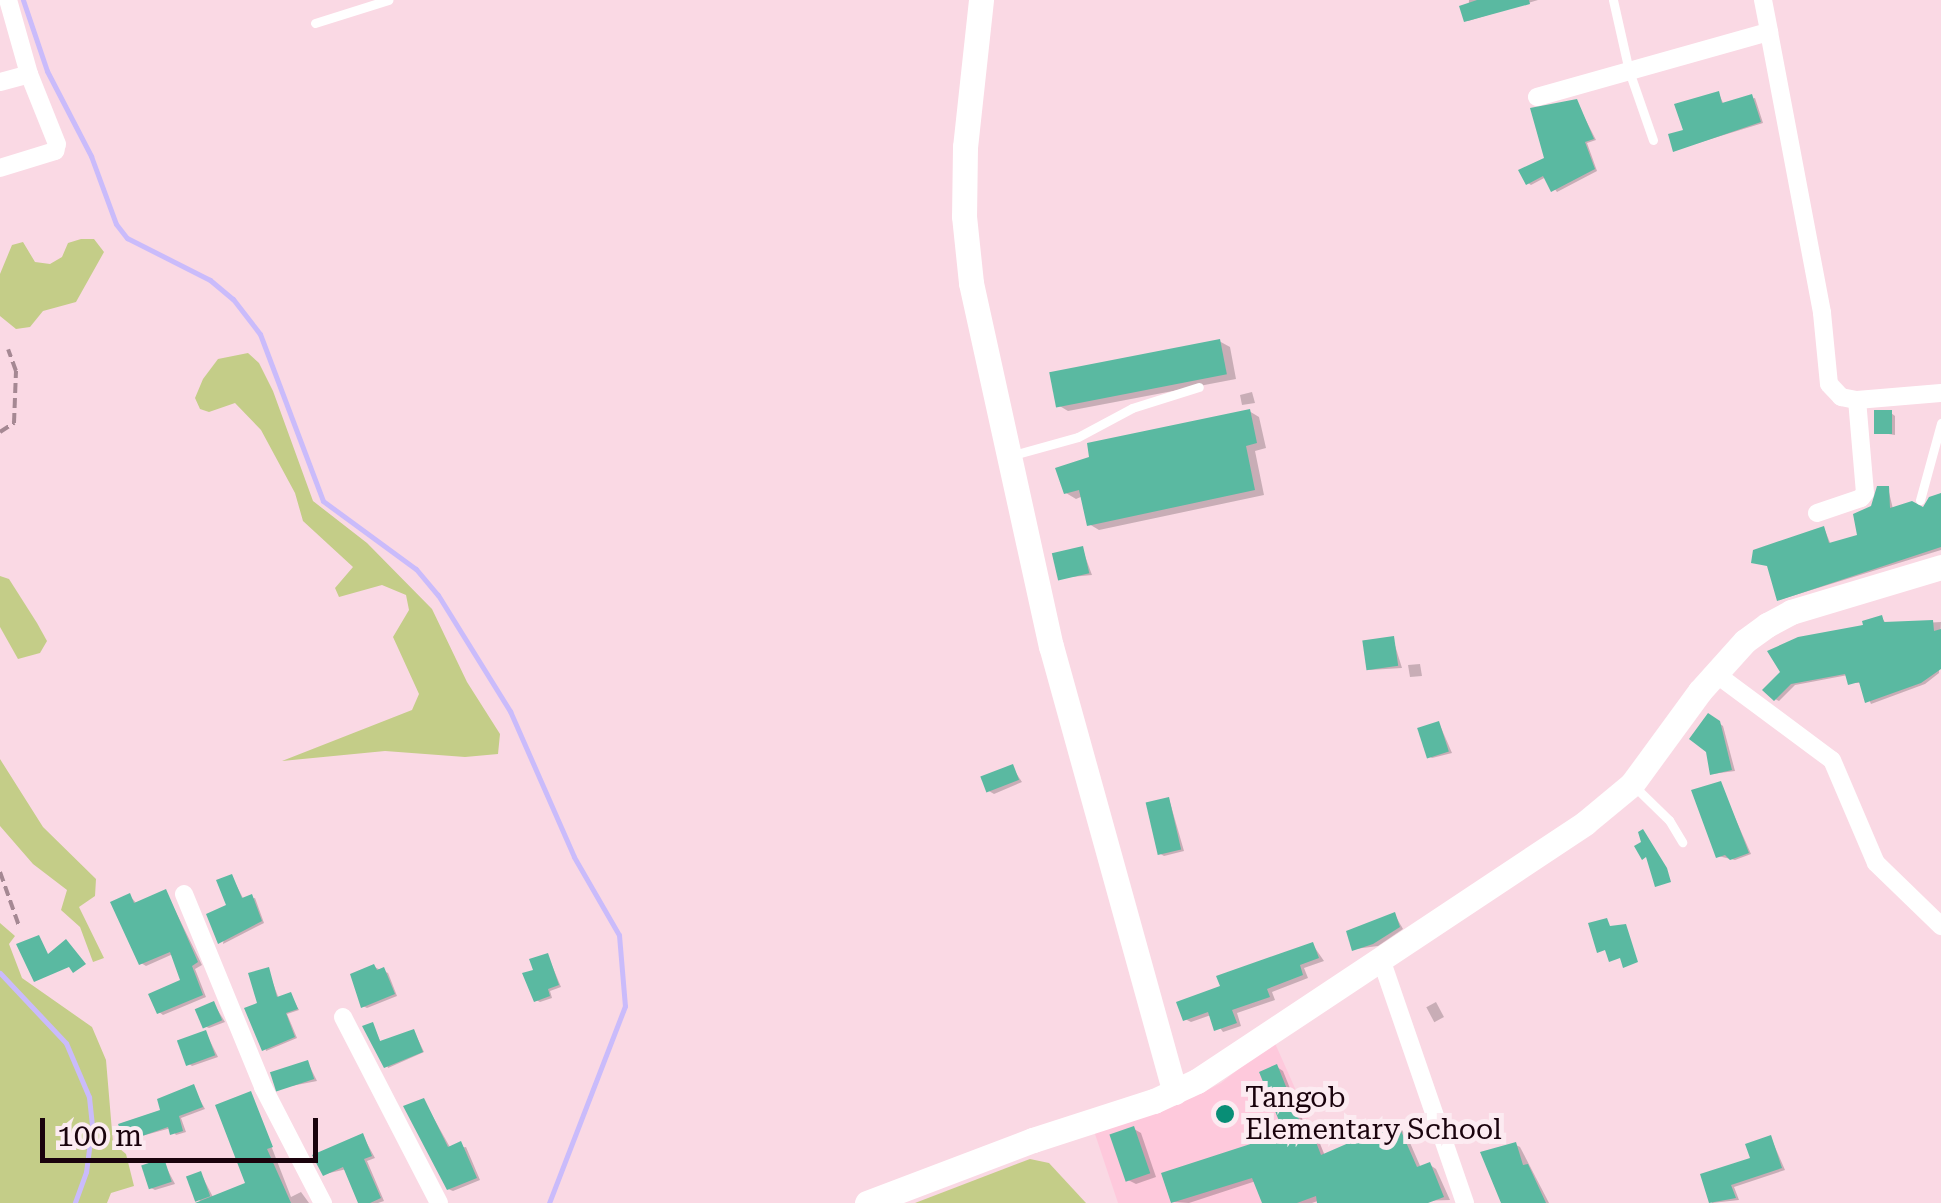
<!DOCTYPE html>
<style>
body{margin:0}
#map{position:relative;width:1941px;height:1203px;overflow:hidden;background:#fad9e4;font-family:"Roboto Serif",serif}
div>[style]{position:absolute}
.built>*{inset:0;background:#fec9dc}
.green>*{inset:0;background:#c4cd88}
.shadow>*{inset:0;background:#0003;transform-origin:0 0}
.stream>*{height:5px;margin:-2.5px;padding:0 2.5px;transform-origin:2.5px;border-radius:2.5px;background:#cabbfb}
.building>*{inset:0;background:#5ab9a1;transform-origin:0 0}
.path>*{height:4px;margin-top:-2px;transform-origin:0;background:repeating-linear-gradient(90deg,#a58893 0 10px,transparent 0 15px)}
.lane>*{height:9px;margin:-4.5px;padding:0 4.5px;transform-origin:4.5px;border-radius:4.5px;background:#fff}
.street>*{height:18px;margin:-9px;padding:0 9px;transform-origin:9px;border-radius:9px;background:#fff}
.secondary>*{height:25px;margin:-12.5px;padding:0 12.5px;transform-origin:12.5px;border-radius:12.5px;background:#fff}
.dots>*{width:28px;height:28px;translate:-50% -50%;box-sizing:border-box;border:5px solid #fcebf1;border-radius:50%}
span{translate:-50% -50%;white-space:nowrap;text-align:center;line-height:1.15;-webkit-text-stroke:10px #fcebf1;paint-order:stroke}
.poi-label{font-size:28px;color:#1a030d}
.left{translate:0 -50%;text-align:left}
.scale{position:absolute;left:40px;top:1118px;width:278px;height:45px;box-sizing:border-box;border:5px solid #1a030d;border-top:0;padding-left:12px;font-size:30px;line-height:35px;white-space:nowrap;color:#1a030d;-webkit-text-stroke:8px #fcebf1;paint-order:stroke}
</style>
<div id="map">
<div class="built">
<i style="clip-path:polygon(1274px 1041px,1346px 1203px,1118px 1203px,1094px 1131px,1194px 1097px,1221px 1083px)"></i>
</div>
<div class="green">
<i style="clip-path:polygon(81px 239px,94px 239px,104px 252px,76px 302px,43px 311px,30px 327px,16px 329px,0 316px,0 274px,12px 245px,23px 242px,35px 262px,50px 264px,62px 257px,68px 243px)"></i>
<i style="clip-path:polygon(248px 353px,259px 363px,273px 391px,313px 501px,367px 543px,432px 609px,467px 682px,500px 734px,498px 754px,465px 757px,385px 751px,282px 761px,412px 710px,419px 694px,393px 637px,409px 610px,406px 595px,382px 585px,339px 597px,335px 588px,353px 567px,303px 521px,295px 493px,261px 430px,235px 403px,209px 412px,200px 409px,195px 398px,203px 379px,218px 359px)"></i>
<i style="clip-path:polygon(0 576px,9px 579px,37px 623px,47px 641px,40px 653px,18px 659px,0 627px)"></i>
<i style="clip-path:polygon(0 759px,43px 827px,96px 879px,95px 896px,79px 907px,104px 958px,93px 962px,80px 927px,61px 910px,67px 890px,33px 864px,0 826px)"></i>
<i style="clip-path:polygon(0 923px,15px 936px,9px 944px,22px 978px,92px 1027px,106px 1060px,113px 1143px,126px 1154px,134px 1186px,111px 1193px,107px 1203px,0 1203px)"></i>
<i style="clip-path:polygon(1030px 1159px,1049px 1163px,1086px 1203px,915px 1203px)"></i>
</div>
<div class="shadow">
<i style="clip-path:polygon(1469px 0,1538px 0,1468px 21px)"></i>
<i style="clip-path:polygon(1719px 94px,1724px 105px,1755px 98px,1763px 123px,1675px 150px)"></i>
<i style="clip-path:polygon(1576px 101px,1596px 140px,1587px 143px,1597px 171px,1557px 192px,1546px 177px,1531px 185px,1528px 183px,1547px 159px)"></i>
<i style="clip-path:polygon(1219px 341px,1230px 347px,1236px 379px,1068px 411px,1058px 405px)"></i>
<i style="clip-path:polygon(1252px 392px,1255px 403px,1242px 405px,1240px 395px)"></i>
<i style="clip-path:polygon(1249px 411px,1259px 417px,1266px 448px,1255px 451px,1264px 495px,1099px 530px,1089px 524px,1083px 496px,1076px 499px,1066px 493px)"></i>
<i style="clip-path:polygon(1891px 413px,1895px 416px,1895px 435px,1876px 432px)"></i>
<i style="clip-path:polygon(1888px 488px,1893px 509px,1922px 511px,1941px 493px,1941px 550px,1779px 600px,1824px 528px,1831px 545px,1860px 537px,1873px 508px)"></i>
<i style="clip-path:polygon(1082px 548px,1092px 575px,1060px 578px)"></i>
<i style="clip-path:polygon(1882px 618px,1887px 625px,1941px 622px,1939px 673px,1925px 684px,1871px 704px,1862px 683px,1850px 683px,1848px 675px,1795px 685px,1779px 701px,1775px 699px,1831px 637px)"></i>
<i style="clip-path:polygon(1393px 639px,1402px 668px,1369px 670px)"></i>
<i style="clip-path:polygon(1420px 664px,1422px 676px,1410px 677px,1408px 665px)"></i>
<i style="clip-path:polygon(1709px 716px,1723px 726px,1735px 771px,1712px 774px)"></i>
<i style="clip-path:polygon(1439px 723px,1452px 753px,1432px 758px,1428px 756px)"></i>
<i style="clip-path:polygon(1012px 767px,1022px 782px,994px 794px,989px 791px)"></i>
<i style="clip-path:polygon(1720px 784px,1751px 854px,1735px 860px,1718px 856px)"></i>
<i style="clip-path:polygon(1169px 799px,1184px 851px,1164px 856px,1159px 853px)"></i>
<i style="clip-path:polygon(232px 877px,244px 900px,255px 898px,264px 923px,223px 944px)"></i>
<i style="clip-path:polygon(166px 892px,202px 965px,195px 969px,206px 997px,163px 1015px,159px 1012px,183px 981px,173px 954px,146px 966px,141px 963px,130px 896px,137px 904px)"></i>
<i style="clip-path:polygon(1395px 915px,1403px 929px,1378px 946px,1355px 949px)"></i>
<i style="clip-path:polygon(1313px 945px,1324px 961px,1304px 968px,1308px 978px,1272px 992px,1275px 1000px,1237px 1013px,1241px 1026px,1223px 1032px,1211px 1015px,1191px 1022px,1185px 1019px,1223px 988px)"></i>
<i style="clip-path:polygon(548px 956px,561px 987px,550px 991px,552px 998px,540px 1002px,536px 1000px,536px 971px)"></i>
<i style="clip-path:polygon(374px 967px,388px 973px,397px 996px,367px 1008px,363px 1006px)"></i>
<i style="clip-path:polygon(268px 970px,279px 999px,291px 995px,299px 1010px,287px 1014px,297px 1038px,266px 1051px,260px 1005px)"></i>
<i style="left:1436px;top:1002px;width:17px;height:11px;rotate:62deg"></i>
<i style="clip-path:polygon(214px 1004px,225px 1022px,209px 1028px,204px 1026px)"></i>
<i style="clip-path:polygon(373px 1025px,381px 1043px,414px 1031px,424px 1052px,388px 1068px)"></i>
<i style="clip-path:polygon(206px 1033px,218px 1057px,192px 1066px,188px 1063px)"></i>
<i style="clip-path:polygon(308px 1063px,317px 1081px,281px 1088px)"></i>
<i style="clip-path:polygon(1277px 1067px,1283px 1071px,1304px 1123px,1313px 1126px,1325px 1156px,1397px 1125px,1404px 1129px,1421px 1168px,1430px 1165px,1436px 1169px,1450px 1200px,1357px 1203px,1351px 1189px,1312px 1203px,1264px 1203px,1256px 1181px,1189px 1203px,1173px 1202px,1287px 1135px)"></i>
<i style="clip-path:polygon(193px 1087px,205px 1109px,181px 1118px,186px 1132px,176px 1135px,171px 1128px,127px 1140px)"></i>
<i style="clip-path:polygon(251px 1094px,291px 1197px,301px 1192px,309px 1203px,204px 1203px,197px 1199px,201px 1174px,213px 1197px,249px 1184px)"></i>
<i style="clip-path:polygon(424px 1101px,451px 1149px,466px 1147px,480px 1180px,453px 1191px,448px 1189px)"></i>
<i style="clip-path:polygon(1134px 1129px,1141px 1133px,1156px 1177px,1136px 1184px,1128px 1180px)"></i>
<i style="clip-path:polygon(363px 1136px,375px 1158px,367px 1161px,384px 1201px,378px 1203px,361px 1203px,347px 1169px,325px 1174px)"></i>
<i style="clip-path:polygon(1771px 1138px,1785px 1170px,1734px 1187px,1739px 1200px,1712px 1203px,1703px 1176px,1753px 1160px)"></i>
<i style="clip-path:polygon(1516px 1145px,1520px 1147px,1549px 1203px,1503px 1203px)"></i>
<i style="clip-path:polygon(163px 1161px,175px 1184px,155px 1190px,151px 1188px)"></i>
</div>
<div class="stream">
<i style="left:23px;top:0;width:75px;rotate:71.3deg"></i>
<i style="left:47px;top:71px;width:96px;rotate:62.6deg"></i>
<i style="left:91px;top:156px;width:72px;rotate:69.8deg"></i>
<i style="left:116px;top:224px;width:18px;rotate:52deg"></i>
<i style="left:127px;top:238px;width:93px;rotate:26.8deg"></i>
<i style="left:210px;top:280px;width:30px;rotate:40deg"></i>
<i style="left:233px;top:299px;width:44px;rotate:52.4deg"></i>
<i style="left:260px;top:334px;width:178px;rotate:69.3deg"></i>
<i style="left:323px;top:501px;width:115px;rotate:36.2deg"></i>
<i style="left:416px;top:569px;width:34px;rotate:50deg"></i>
<i style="left:438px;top:595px;width:137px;rotate:58.2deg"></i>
<i style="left:510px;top:711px;width:159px;rotate:66.3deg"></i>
<i style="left:574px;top:857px;width:90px;rotate:60deg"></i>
<i style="left:619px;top:935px;width:71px;rotate:85.2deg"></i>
<i style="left:625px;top:1006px;width:211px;rotate:111.1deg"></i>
<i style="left:0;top:973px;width:96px;rotate:46.7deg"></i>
<i style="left:66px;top:1043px;width:59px;rotate:66.9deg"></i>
<i style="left:89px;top:1097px;width:29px;rotate:84deg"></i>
<i style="left:92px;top:1126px;width:46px;rotate:97.4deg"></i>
<i style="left:86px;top:1172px;width:33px;rotate:110deg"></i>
</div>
<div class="building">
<i style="clip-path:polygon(1477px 0,1529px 0,1530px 4px,1464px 22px,1459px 6px)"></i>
<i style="clip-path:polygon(1719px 91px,1722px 103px,1752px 94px,1761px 122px,1673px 152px,1668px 134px,1683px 130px,1674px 104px)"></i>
<i style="clip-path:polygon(1577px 99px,1594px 139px,1585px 142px,1595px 169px,1551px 192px,1543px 176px,1526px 185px,1518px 170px,1544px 158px,1530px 108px)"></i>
<i style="left:1220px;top:339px;width:36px;height:174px;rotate:79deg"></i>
<i style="clip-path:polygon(1250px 409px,1257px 443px,1246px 446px,1255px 490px,1087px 526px,1079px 490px,1064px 494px,1055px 468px,1089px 457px,1087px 443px)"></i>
<i style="left:1892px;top:410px;width:24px;height:18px;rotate:90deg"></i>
<i style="clip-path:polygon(1877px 486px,1889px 486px,1890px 508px,1912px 501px,1923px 507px,1929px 497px,1941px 493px,1941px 547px,1777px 601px,1767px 566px,1751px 563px,1753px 550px,1824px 526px,1829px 543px,1857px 535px,1853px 514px,1871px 506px)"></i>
<i style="left:1083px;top:546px;width:28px;height:32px;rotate:77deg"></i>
<i style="clip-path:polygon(1882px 615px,1884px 622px,1933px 620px,1934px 631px,1941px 629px,1941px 669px,1921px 683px,1865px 703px,1859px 682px,1848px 685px,1845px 674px,1791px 684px,1774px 701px,1762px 690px,1780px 672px,1767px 651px,1798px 637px,1863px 625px,1862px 621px)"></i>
<i style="left:1394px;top:636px;width:30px;height:32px;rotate:82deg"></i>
<i style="clip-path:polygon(1708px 713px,1720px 721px,1732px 770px,1710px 775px,1706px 752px,1689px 739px)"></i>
<i style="left:1439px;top:721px;width:32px;height:23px;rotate:72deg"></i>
<i style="left:1013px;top:764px;width:17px;height:35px;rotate:69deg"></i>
<i style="clip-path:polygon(1721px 781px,1749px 853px,1730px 860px,1725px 855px,1716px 858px,1691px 790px)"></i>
<i style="left:1169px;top:797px;width:54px;height:24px;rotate:77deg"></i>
<i style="clip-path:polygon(1643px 829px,1667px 868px,1671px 882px,1655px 887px,1646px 857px,1642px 860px,1634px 846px,1641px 842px,1638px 832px)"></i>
<i style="clip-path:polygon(232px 874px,242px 898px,252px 894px,262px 921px,218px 944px,206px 914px,226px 905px,216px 880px)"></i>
<i style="clip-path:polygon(166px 889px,198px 962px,192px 966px,203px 995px,157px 1014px,148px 994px,180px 980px,170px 952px,139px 965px,110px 902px,130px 893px,134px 903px)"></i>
<i style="clip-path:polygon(1395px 912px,1400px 927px,1373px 944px,1352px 951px,1346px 931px)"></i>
<i style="clip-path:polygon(1607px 918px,1610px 926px,1626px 924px,1638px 962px,1623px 968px,1620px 958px,1609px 962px,1605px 950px,1597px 953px,1588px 923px)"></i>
<i style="clip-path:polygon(39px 935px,48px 954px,66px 939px,86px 964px,73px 973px,69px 967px,34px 982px,16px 944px)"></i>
<i style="clip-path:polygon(1313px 942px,1319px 958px,1300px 965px,1303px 975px,1267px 989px,1270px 997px,1232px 1010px,1237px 1023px,1214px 1031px,1208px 1012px,1183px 1021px,1176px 1002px,1220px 986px,1216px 976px)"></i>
<i style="clip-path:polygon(548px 953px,559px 985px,548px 989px,550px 996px,534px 1002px,522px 973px,533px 970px,529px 959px)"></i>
<i style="clip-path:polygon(374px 964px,377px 970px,384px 967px,395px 994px,361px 1008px,350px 974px)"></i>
<i style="clip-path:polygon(269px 967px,277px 997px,291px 992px,298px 1009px,286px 1013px,295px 1037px,262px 1051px,244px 1008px,257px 1003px,248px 973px)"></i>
<i style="left:214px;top:1001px;width:21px;height:21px;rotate:67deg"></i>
<i style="clip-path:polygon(373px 1022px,380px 1041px,414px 1029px,423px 1052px,384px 1068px,362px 1026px)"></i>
<i style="left:206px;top:1030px;width:27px;height:31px;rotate:70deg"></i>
<i style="left:308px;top:1060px;width:20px;height:40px;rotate:72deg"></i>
<i style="clip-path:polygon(1277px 1064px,1300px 1122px,1307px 1119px,1321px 1155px,1397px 1122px,1417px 1167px,1430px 1162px,1444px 1197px,1428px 1203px,1317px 1203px,1316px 1196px,1297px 1203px,1262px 1203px,1252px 1178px,1171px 1203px,1161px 1173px,1284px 1133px,1259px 1072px)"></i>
<i style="clip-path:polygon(194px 1084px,203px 1107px,179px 1116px,183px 1131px,170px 1135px,168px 1127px,125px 1142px,118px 1124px,160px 1110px,157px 1099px)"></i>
<i style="clip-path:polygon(251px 1091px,273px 1147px,267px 1149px,291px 1203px,195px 1203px,245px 1183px,215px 1105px)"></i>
<i style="clip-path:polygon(424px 1098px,448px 1147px,461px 1141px,477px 1178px,447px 1190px,403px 1106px)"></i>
<i style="left:1134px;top:1126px;width:50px;height:26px;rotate:71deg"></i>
<i style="clip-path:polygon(363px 1133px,372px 1156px,364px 1159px,381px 1198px,370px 1203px,358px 1203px,343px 1167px,323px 1176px,312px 1155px)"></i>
<i style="clip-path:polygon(1771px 1135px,1782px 1168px,1731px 1185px,1736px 1198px,1709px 1203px,1700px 1174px,1750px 1158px,1745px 1144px)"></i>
<i style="clip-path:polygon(1516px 1142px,1523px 1165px,1528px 1164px,1546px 1203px,1501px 1203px,1480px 1152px)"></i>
<i style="left:164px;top:1158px;width:25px;height:24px;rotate:72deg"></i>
<i style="left:201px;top:1171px;width:27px;height:16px;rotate:70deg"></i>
</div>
<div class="path">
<i style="left:0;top:432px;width:17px;rotate:-33deg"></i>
<i style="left:14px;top:423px;width:52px;rotate:-87.8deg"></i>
<i style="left:16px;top:371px;width:23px;rotate:-110deg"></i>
<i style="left:0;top:872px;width:57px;rotate:70.6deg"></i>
</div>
<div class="lane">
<i style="left:1613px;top:0;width:73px;rotate:77.3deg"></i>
<i style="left:1629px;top:71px;width:73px;rotate:70.8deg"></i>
<i style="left:315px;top:23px;width:77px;rotate:-17.5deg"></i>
<i style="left:1013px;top:455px;width:67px;rotate:-15.5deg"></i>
<i style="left:1078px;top:437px;width:61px;rotate:-28.2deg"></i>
<i style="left:1132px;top:408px;width:70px;rotate:-17.4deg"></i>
<i style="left:1920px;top:500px;width:80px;rotate:-74.7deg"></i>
<i style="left:1634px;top:786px;width:49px;rotate:44.2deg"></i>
<i style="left:1669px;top:820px;width:26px;rotate:59deg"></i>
</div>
<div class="street">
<i style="left:1763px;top:0;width:33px;rotate:79deg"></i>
<i style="left:0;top:82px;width:30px;rotate:-15deg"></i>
<i style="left:1537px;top:97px;width:241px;rotate:-15.7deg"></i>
<i style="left:1769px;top:32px;width:286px;rotate:79.3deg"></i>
<i style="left:1822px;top:313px;width:71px;rotate:84.4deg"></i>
<i style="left:1829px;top:384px;width:18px;rotate:47deg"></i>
<i style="left:1841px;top:397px;width:16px;rotate:11deg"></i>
<i style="left:1857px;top:400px;width:84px;rotate:-4.8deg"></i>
<i style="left:0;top:168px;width:58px;rotate:-17.2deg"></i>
<i style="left:55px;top:151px;width:7px;rotate:-74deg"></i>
<i style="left:57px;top:144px;width:75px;rotate:-111.8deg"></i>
<i style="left:29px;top:74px;width:77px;rotate:-105.8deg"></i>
<i style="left:1817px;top:513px;width:46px;rotate:-18.8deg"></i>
<i style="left:1861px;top:498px;width:6px;rotate:-51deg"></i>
<i style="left:1865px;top:493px;width:93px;rotate:-94.9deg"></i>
<i style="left:1716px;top:674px;width:144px;rotate:36.6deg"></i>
<i style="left:1832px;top:760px;width:112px;rotate:66.9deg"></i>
<i style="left:1876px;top:863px;width:91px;rotate:44.1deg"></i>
<i style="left:184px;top:894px;width:209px;rotate:67.7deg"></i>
<i style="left:263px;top:1087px;width:131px;rotate:62.7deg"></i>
<i style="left:1381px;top:959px;width:258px;rotate:71deg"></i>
<i style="left:343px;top:1017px;width:209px;rotate:62.7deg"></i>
</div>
<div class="secondary">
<i style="left:981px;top:0;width:148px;rotate:96.2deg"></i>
<i style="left:965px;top:147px;width:69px;rotate:90.8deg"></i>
<i style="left:964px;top:216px;width:67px;rotate:84deg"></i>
<i style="left:971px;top:283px;width:372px;rotate:77.6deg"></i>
<i style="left:1051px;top:646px;width:463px;rotate:74.5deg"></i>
<i style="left:867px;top:1203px;width:178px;rotate:-20.8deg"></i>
<i style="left:1033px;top:1140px;width:127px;rotate:-17.9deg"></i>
<i style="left:1154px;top:1101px;width:47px;rotate:-24.9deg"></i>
<i style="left:1197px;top:1081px;width:466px;rotate:-33.6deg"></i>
<i style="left:1585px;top:823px;width:61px;rotate:-39.7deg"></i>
<i style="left:1632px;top:784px;width:115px;rotate:-53.8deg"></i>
<i style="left:1700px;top:691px;width:67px;rotate:-48deg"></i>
<i style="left:1745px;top:641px;width:27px;rotate:-36deg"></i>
<i style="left:1767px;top:625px;width:27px;rotate:-28deg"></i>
<i style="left:1791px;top:612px;width:157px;rotate:-16.7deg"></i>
</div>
<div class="dots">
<i style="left:1225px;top:1114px;background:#088e76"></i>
</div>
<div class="poi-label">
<span class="left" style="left:1245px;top:1114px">Tangob<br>Elementary School</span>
</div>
<div class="scale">100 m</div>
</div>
